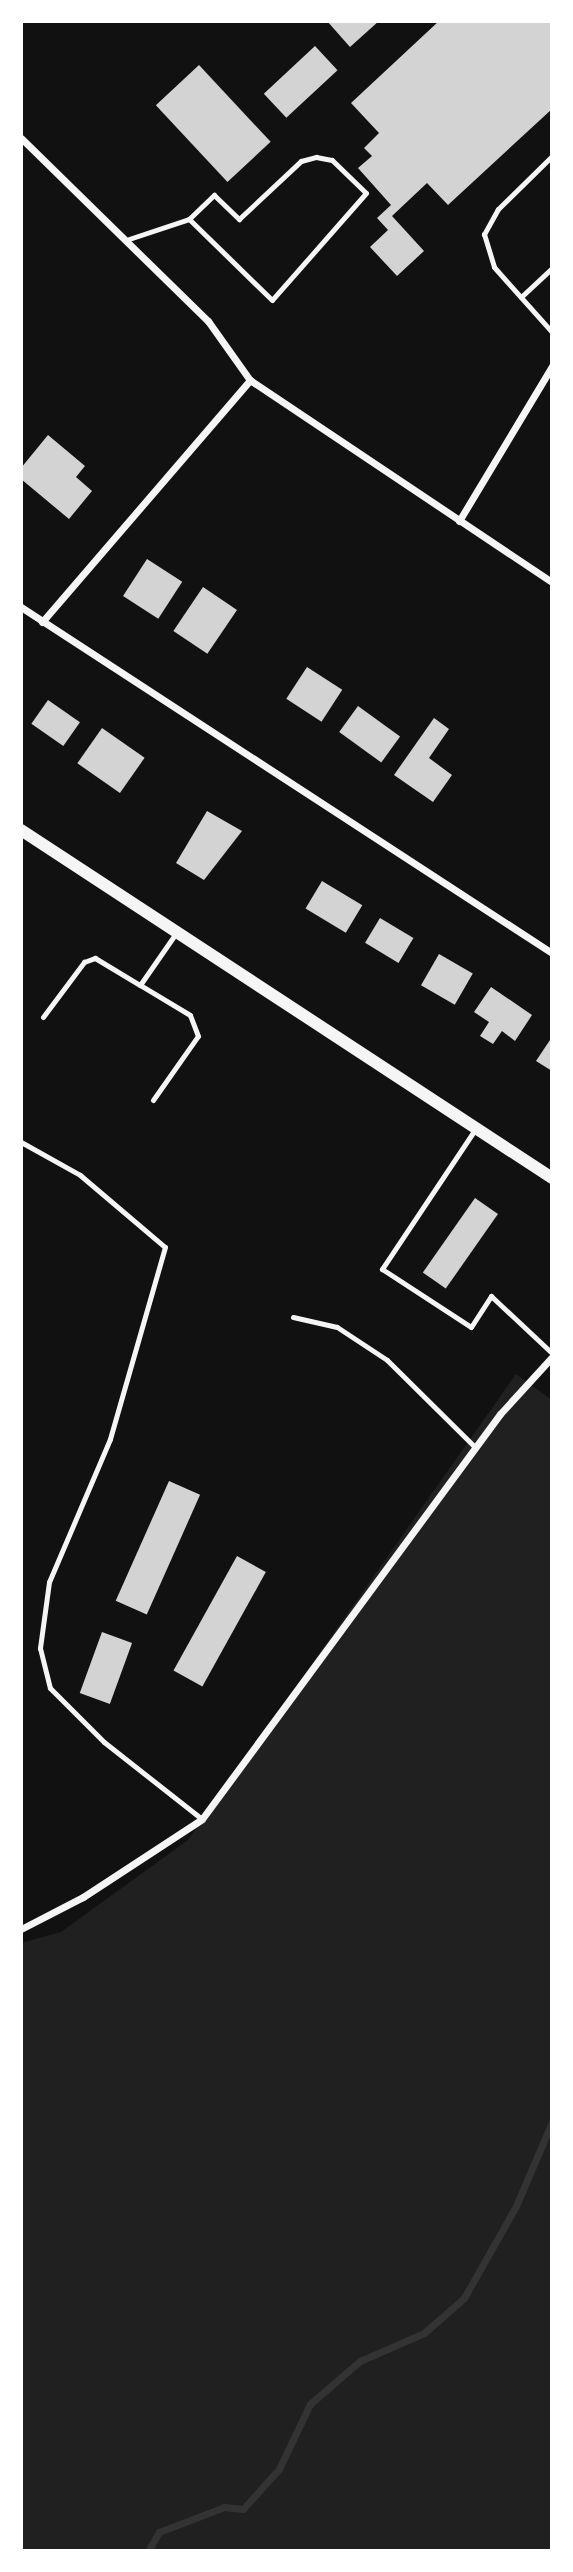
<!DOCTYPE html>
<style>
body{margin:0}
#map{position:relative;width:573px;height:2572px;overflow:hidden;background:#111;font-family:"Work Sans",sans-serif}
div>[style]{position:absolute}
.green>*{inset:0;background:#202020}
.stream>*{height:7px;margin:-3.5px;padding:0 3.5px;transform-origin:3.5px;border-radius:3.5px;background:#333}
.building>*{inset:0;background:#d3d3d3;transform-origin:0 0}
.service>*{height:5px;margin:-2.5px;padding:0 2.5px;transform-origin:2.5px;border-radius:2.5px;background:#f5f5f5}
.minor>*{height:7px;margin:-3.5px;padding:0 3.5px;transform-origin:3.5px;border-radius:3.5px;background:#f5f5f5}
.tertiary>*{height:12px;margin:-6px;padding:0 6px;transform-origin:6px;border-radius:6px;background:#f5f5f5}
span{translate:-50% -50%;white-space:nowrap;text-align:center;line-height:1.15;-webkit-text-stroke:7px #fff;paint-order:stroke}
.frame{position:absolute;inset:0;border:23px solid #fff;pointer-events:none}
</style>
<div id="map">
<div class="green">
<i style="clip-path:polygon(516px 1374px,552px 1400px,552px 2551px,21px 2551px,21px 1943px,61px 1932px,188px 1840px)"></i>
</div>
<div class="stream">
<i style="left:148px;top:2551px;width:22px;rotate:-60deg"></i>
<i style="left:159px;top:2532px;width:70px;rotate:-21deg"></i>
<i style="left:224px;top:2507px;width:19px;rotate:6deg"></i>
<i style="left:243px;top:2509px;width:54px;rotate:-48deg"></i>
<i style="left:279px;top:2469px;width:72px;rotate:-64.5deg"></i>
<i style="left:310px;top:2404px;width:66px;rotate:-40.7deg"></i>
<i style="left:360px;top:2361px;width:70px;rotate:-23.6deg"></i>
<i style="left:424px;top:2333px;width:53px;rotate:-41.2deg"></i>
<i style="left:464px;top:2298px;width:106px;rotate:-60.5deg"></i>
<i style="left:516px;top:2206px;width:91px;rotate:-66.8deg"></i>
</div>
<div class="building">
<i style="clip-path:polygon(327px 21px,379px 21px,350px 47px)"></i>
<i style="clip-path:polygon(439px 21px,552px 21px,552px 109px,448px 205px,427px 183px,392px 216px,424px 251px,397px 276px,370px 247px,388px 230px,377px 218px,391px 205px,358px 168px,372px 156px,364px 148px,379px 133px,351px 103px)"></i>
<i style="left:315px;top:46px;width:33px;height:70px;rotate:47deg"></i>
<i style="left:199px;top:65px;width:105px;height:59px;rotate:47deg"></i>
<i style="clip-path:polygon(48px 435px,85px 466px,76px 477px,92px 491px,69px 519px,21px 479px,21px 468px)"></i>
<i style="left:147px;top:559px;width:42px;height:44px;rotate:33deg"></i>
<i style="left:203px;top:587px;width:41px;height:53px;rotate:34deg"></i>
<i style="left:307px;top:667px;width:42px;height:38px;rotate:33deg"></i>
<i style="left:48px;top:700px;width:39px;height:29px;rotate:35deg"></i>
<i style="left:358px;top:706px;width:52px;height:32px;rotate:36deg"></i>
<i style="clip-path:polygon(434px 718px,449px 729px,429px 758px,452px 775px,433px 802px,394px 775px)"></i>
<i style="left:102px;top:728px;width:52px;height:43px;rotate:35deg"></i>
<i style="clip-path:polygon(207px 811px,242px 831px,204px 880px,176px 863px)"></i>
<i style="left:322px;top:881px;width:47px;height:32px;rotate:31deg"></i>
<i style="left:380px;top:918px;width:39px;height:29px;rotate:31deg"></i>
<i style="left:439px;top:954px;width:39px;height:36px;rotate:30deg"></i>
<i style="clip-path:polygon(491px 987px,532px 1015px,515px 1041px,502px 1031px,493px 1044px,480px 1036px,489px 1022px,474px 1012px)"></i>
<i style="clip-path:polygon(552px 1037px,552px 1071px,536px 1061px)"></i>
<i style="left:475px;top:1198px;width:28px;height:91px;rotate:35deg"></i>
<i style="left:169px;top:1481px;width:34px;height:131px;rotate:24deg"></i>
<i style="left:237px;top:1556px;width:33px;height:131px;rotate:29deg"></i>
<i style="left:102px;top:1632px;width:32px;height:65px;rotate:20deg"></i>
</div>
<div class="service">
<i style="left:552px;top:156px;width:76px;rotate:135.5deg"></i>
<i style="left:498px;top:209px;width:29px;rotate:119deg"></i>
<i style="left:484px;top:234px;width:34px;rotate:73deg"></i>
<i style="left:494px;top:267px;width:87px;rotate:48.3deg"></i>
<i style="left:129px;top:239px;width:63px;rotate:-18.4deg"></i>
<i style="left:189px;top:219px;width:35px;rotate:-44deg"></i>
<i style="left:214px;top:195px;width:35px;rotate:44deg"></i>
<i style="left:239px;top:219px;width:85px;rotate:-43.1deg"></i>
<i style="left:301px;top:161px;width:16px;rotate:-15deg"></i>
<i style="left:316px;top:157px;width:16px;rotate:11deg"></i>
<i style="left:332px;top:160px;width:47px;rotate:44.1deg"></i>
<i style="left:366px;top:193px;width:142px;rotate:131.3deg"></i>
<i style="left:272px;top:300px;width:116px;rotate:-135.7deg"></i>
<i style="left:521px;top:297px;width:42px;rotate:-43.1deg"></i>
<i style="left:43px;top:1017px;width:69px;rotate:-53.3deg"></i>
<i style="left:84px;top:962px;width:12px;rotate:-20deg"></i>
<i style="left:95px;top:958px;width:52px;rotate:31deg"></i>
<i style="left:153px;top:1100px;width:78px;rotate:-54.9deg"></i>
<i style="left:198px;top:1036px;width:22px;rotate:-111deg"></i>
<i style="left:190px;top:1015px;width:58px;rotate:-149deg"></i>
<i style="left:140px;top:985px;width:63px;rotate:-55.3deg"></i>
<i style="left:474px;top:1131px;width:166px;rotate:123.7deg"></i>
<i style="left:382px;top:1269px;width:106px;rotate:33.1deg"></i>
<i style="left:471px;top:1327px;width:37px;rotate:-57deg"></i>
<i style="left:491px;top:1296px;width:83px;rotate:43.1deg"></i>
<i style="left:21px;top:1142px;width:68px;rotate:29.2deg"></i>
<i style="left:80px;top:1175px;width:111px;rotate:40.3deg"></i>
<i style="left:165px;top:1247px;width:200px;rotate:106deg"></i>
<i style="left:110px;top:1439px;width:155px;rotate:113.1deg"></i>
<i style="left:49px;top:1582px;width:67px;rotate:97.8deg"></i>
<i style="left:40px;top:1648px;width:41px;rotate:76deg"></i>
<i style="left:50px;top:1688px;width:76px;rotate:45deg"></i>
<i style="left:104px;top:1742px;width:125px;rotate:38.2deg"></i>
<i style="left:293px;top:1317px;width:45px;rotate:12.8deg"></i>
<i style="left:337px;top:1327px;width:60px;rotate:33.4deg"></i>
<i style="left:387px;top:1360px;width:124px;rotate:44.7deg"></i>
</div>
<div class="minor">
<i style="left:21px;top:138px;width:262px;rotate:44.4deg"></i>
<i style="left:208px;top:321px;width:72px;rotate:54.6deg"></i>
<i style="left:250px;top:380px;width:363px;rotate:33.8deg"></i>
<i style="left:459px;top:521px;width:181px;rotate:-59deg"></i>
<i style="left:21px;top:607px;width:634px;rotate:33.09deg"></i>
<i style="left:42px;top:622px;width:319px;rotate:-49.3deg"></i>
<i style="left:21px;top:1929px;width:70px;rotate:-27.3deg"></i>
<i style="left:83px;top:1897px;width:142px;rotate:-33.2deg"></i>
<i style="left:202px;top:1819px;width:503px;rotate:-53.65deg"></i>
<i style="left:500px;top:1414px;width:77px;rotate:-47.6deg"></i>
</div>
<div class="tertiary">
<i style="left:21px;top:830px;width:635px;rotate:33.24deg"></i>
</div>
<div class="frame"></div>
</div>
